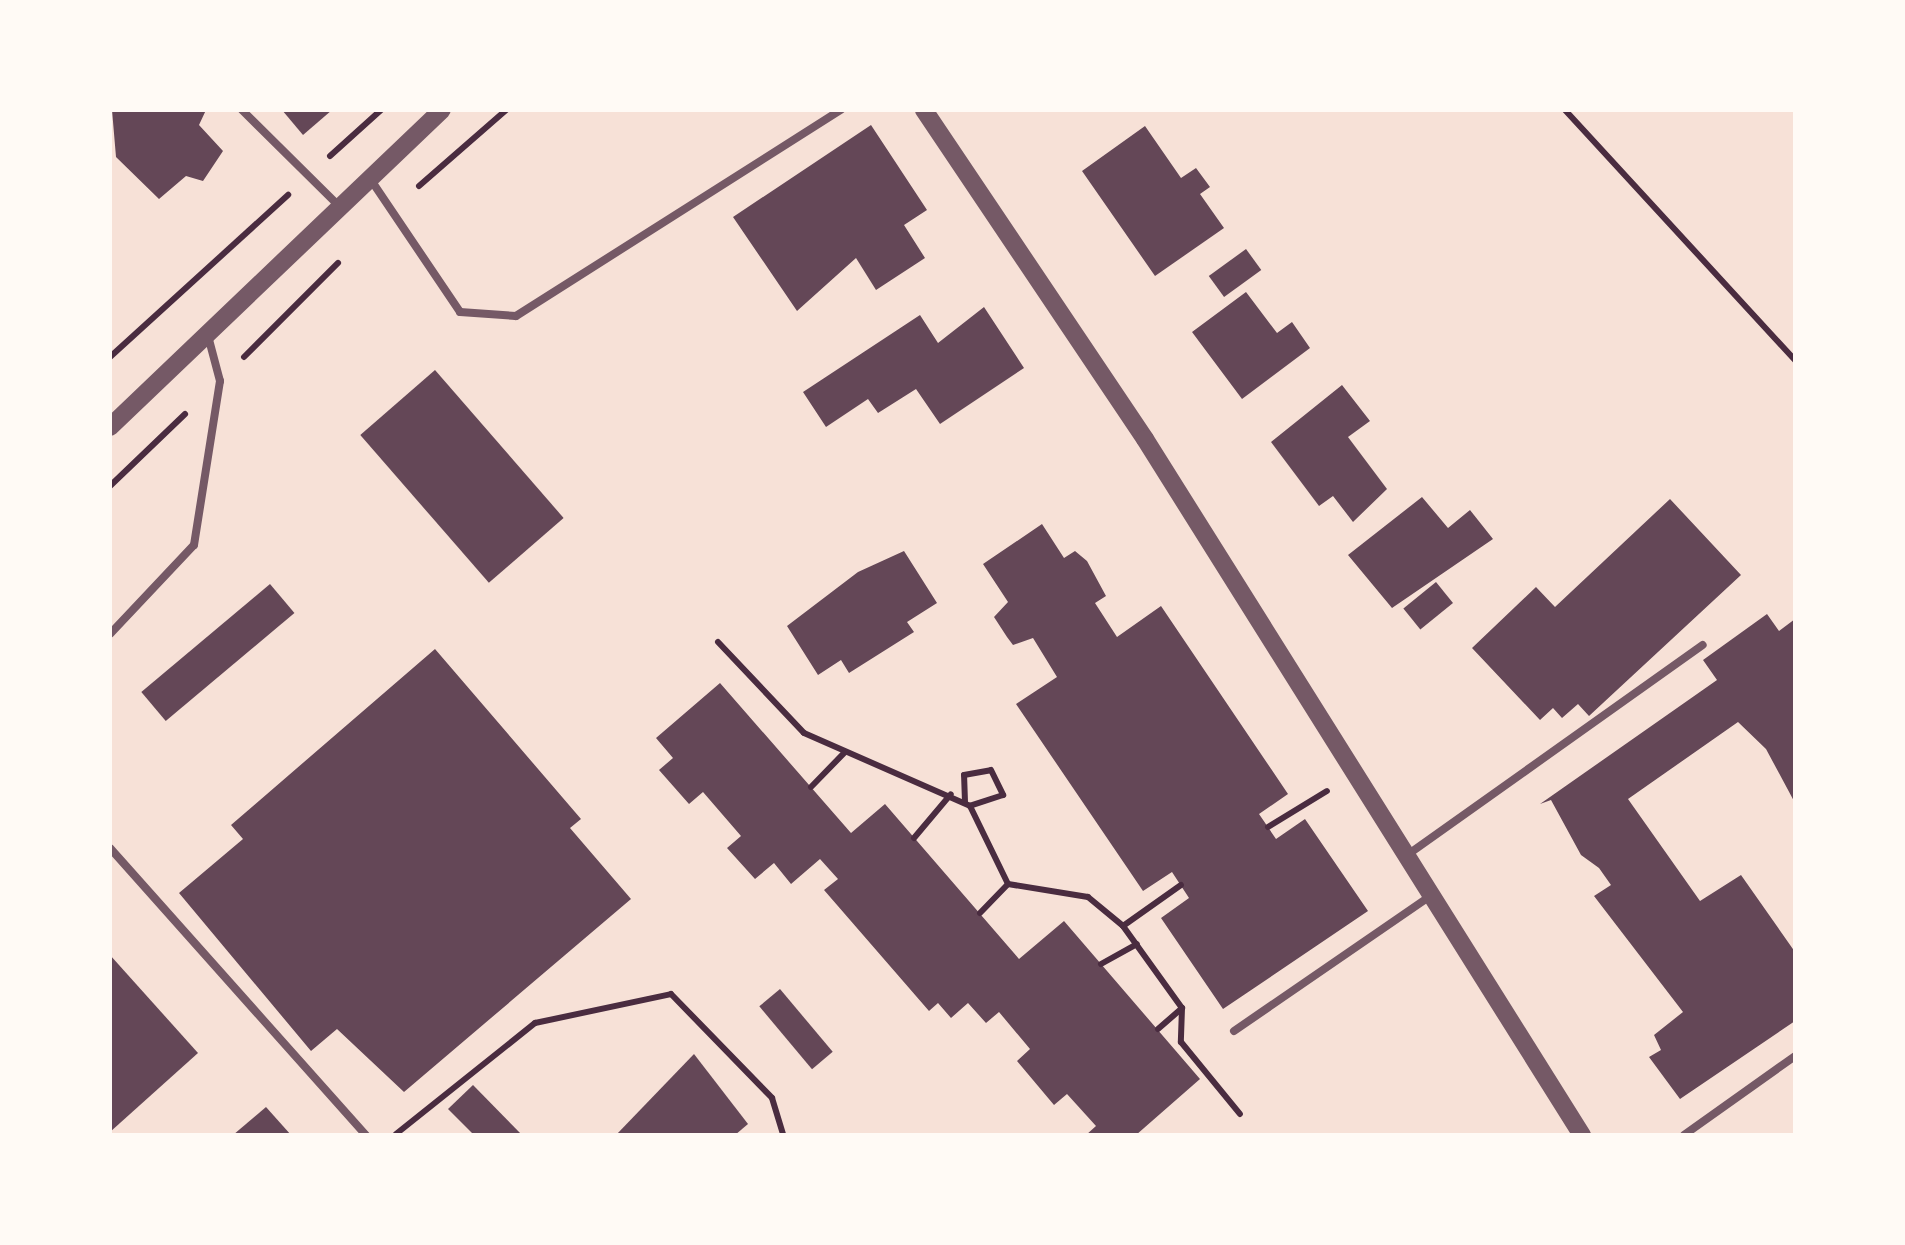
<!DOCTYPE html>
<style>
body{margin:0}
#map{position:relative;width:1905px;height:1245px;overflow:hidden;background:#f7e1d7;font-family:"IBM Plex Sans",sans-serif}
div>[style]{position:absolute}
.building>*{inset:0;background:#644757;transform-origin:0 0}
.path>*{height:6px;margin:-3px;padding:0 3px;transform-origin:3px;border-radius:3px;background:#4a2c40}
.service>*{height:8px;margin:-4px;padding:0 4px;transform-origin:4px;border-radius:4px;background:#755966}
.tertiary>*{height:18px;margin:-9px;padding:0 9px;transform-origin:9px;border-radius:9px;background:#755966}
span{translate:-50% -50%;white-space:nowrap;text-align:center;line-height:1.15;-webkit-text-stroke:9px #fffaf5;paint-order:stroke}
.frame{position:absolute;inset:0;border:112px solid #fffaf5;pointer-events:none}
</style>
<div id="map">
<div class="building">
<i style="clip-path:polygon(206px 110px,199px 125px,223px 151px,203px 181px,186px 176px,159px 199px,116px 157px,112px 110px)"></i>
<i style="clip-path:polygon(282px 110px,332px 110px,303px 135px)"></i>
<i style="clip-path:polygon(871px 125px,927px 210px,904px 225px,925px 258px,876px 290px,856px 258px,797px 311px,733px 217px)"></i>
<i style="clip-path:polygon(1145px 126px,1181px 178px,1196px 168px,1210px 187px,1200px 194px,1224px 228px,1155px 276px,1082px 171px)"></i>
<i style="left:1246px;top:249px;width:26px;height:46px;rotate:54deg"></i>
<i style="clip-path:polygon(1246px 292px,1277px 333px,1292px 322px,1310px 348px,1242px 399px,1192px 332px)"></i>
<i style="clip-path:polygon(984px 307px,1024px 368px,940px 424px,916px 389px,878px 413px,868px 399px,826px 427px,803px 392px,920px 315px,938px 343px)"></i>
<i style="left:435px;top:370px;width:196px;height:99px;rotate:49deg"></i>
<i style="clip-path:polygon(1342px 385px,1370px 421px,1348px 437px,1387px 489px,1353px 522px,1333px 496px,1319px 506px,1271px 442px)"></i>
<i style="clip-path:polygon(1422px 497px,1448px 528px,1470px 510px,1493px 539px,1392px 608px,1348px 555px)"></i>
<i style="clip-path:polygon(1670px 499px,1741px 575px,1589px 716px,1578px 704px,1562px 718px,1553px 708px,1540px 720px,1472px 648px,1536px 587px,1555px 607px)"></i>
<i style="clip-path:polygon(1042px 524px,1064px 558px,1075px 551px,1087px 561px,1106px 596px,1095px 603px,1117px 637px,1161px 606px,1288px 794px,1259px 814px,1276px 839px,1305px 819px,1368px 911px,1223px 1009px,1161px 918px,1189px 898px,1172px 872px,1143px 891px,1016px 704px,1057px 677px,1033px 638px,1013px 645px,1007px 637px,994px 617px,1008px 602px,983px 564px)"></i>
<i style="clip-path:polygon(904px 551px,937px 603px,907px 622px,914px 632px,849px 673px,841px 660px,818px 675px,787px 626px,858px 572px)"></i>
<i style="left:1436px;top:582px;width:27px;height:42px;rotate:51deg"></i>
<i style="left:270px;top:584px;width:38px;height:168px;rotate:50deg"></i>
<i style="clip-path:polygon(1767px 614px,1779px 631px,1795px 619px,1795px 803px,1766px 749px,1738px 722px,1628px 799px,1700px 901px,1741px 875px,1795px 952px,1795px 1021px,1680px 1099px,1649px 1057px,1661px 1050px,1654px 1035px,1683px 1012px,1594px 896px,1611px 885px,1599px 868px,1581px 855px,1551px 800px,1540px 804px,1717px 680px,1703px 660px)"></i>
<i style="clip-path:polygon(435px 649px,581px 819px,570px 828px,631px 899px,404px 1092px,337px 1029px,311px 1051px,179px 893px,243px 839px,231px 825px)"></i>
<i style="clip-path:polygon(720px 683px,851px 833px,885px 804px,1019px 959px,1064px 921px,1200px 1079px,1136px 1135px,1086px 1135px,1096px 1126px,1067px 1094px,1054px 1105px,1017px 1061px,1030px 1049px,999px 1012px,986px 1023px,968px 1003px,951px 1018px,938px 1003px,929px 1011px,824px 890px,838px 879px,820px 859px,791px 884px,774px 863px,755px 879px,727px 848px,741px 836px,703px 792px,689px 804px,659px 770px,673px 758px,656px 738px)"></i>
<i style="clip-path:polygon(110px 955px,198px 1053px,110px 1132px)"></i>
<i style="left:780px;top:989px;width:82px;height:27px;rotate:50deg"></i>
<i style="clip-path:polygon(694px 1054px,748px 1124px,735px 1135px,616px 1135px)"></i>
<i style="clip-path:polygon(473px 1085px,522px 1135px,474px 1135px,448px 1109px)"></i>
<i style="clip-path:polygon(266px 1107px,291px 1135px,233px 1135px)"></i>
</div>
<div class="path">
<i style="left:1565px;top:110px;width:340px;rotate:47.4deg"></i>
<i style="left:330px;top:156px;width:69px;rotate:-42deg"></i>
<i style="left:419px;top:186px;width:116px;rotate:-41.1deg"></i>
<i style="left:110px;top:357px;width:241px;rotate:-42.3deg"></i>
<i style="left:244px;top:357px;width:133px;rotate:-45deg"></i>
<i style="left:110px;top:486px;width:104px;rotate:-43.8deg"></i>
<i style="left:718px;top:642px;width:125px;rotate:46.6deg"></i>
<i style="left:804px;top:733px;width:181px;rotate:23.7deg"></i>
<i style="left:970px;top:806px;width:87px;rotate:64deg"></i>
<i style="left:1008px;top:884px;width:81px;rotate:9.2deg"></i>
<i style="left:1088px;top:897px;width:45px;rotate:39.6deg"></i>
<i style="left:1123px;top:926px;width:101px;rotate:54.3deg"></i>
<i style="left:1182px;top:1008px;width:34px;rotate:92deg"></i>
<i style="left:1181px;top:1042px;width:93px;rotate:50.7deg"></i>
<i style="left:811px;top:787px;width:49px;rotate:-45.8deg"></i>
<i style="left:965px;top:802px;width:27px;rotate:-92deg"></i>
<i style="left:964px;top:775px;width:27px;rotate:-10deg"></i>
<i style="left:991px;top:770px;width:28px;rotate:64deg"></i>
<i style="left:1003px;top:795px;width:35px;rotate:162deg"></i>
<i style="left:1268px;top:827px;width:69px;rotate:-31.4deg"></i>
<i style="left:914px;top:838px;width:57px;rotate:-49.9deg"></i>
<i style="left:980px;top:913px;width:40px;rotate:-46deg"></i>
<i style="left:1123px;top:926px;width:71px;rotate:-35.3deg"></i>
<i style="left:1101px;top:964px;width:41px;rotate:-29.1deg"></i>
<i style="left:1158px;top:1029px;width:32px;rotate:-41deg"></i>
<i style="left:396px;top:1134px;width:178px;rotate:-38.6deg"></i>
<i style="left:535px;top:1023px;width:139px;rotate:-12deg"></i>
<i style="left:671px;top:994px;width:145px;rotate:45.8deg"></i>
<i style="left:772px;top:1098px;width:39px;rotate:73deg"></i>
</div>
<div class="service">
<i style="left:242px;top:110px;width:134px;rotate:44.7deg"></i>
<i style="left:371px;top:180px;width:159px;rotate:56deg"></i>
<i style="left:460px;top:312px;width:56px;rotate:4.1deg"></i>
<i style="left:516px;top:316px;width:385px;rotate:-32.4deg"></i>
<i style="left:110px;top:634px;width:122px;rotate:-46.7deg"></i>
<i style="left:194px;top:545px;width:166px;rotate:-81deg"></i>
<i style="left:220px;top:381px;width:47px;rotate:-104.9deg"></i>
<i style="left:110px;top:848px;width:385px;rotate:48.3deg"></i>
<i style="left:1410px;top:853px;width:359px;rotate:-35.4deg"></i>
<i style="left:1234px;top:1031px;width:240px;rotate:-34.5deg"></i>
<i style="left:1684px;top:1135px;width:136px;rotate:-35.4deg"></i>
</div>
<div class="tertiary">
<i style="left:924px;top:110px;width:396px;rotate:56.1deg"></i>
<i style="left:1145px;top:439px;width:822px;rotate:57.88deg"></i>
<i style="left:110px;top:427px;width:459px;rotate:-43.7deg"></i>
</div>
<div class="frame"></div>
</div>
